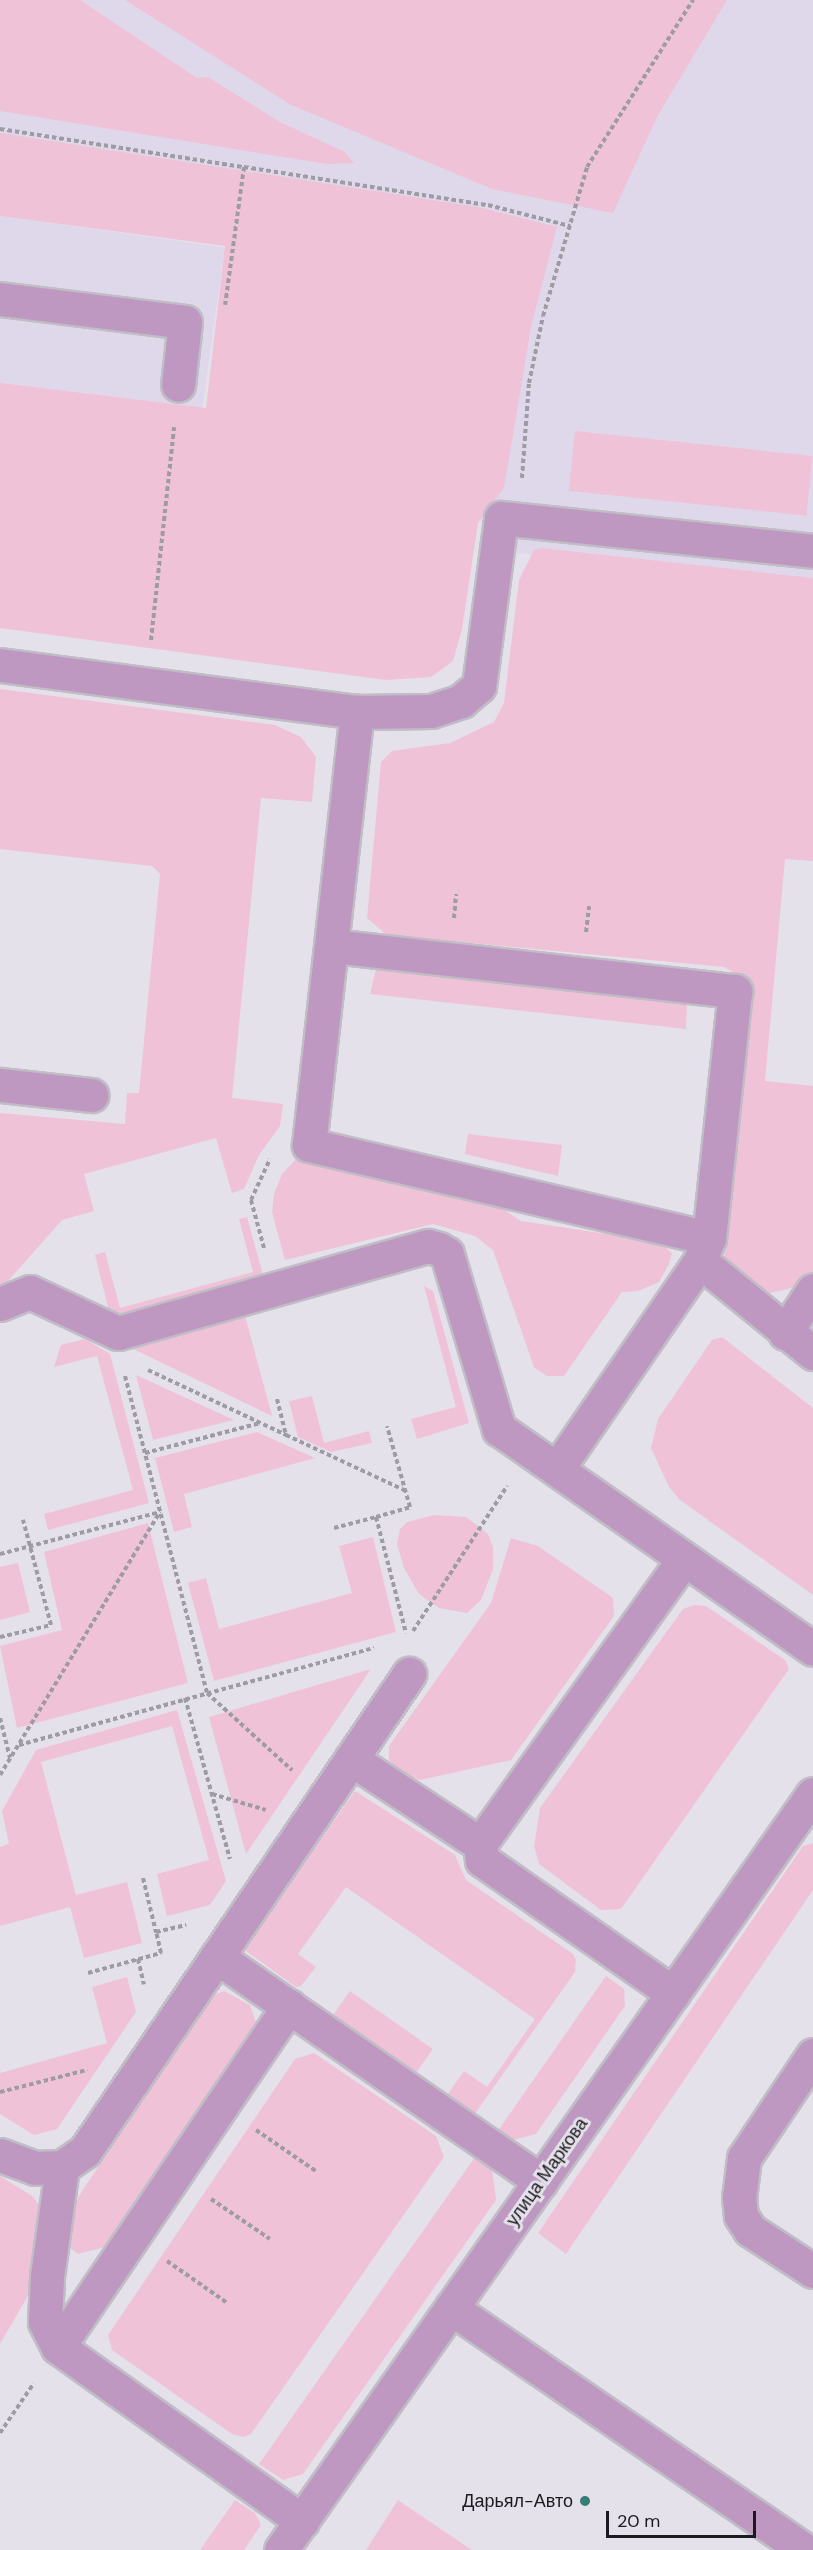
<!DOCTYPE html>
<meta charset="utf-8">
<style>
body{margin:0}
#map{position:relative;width:813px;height:2550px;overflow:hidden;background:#e4e1eb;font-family:"DM Sans",sans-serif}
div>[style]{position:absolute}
.built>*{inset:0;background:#ded8ea;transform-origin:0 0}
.green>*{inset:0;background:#f0c2d8;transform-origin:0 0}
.path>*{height:4px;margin-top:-2px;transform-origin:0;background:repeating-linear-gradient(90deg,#9d9ba3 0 4.5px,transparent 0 7.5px)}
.roads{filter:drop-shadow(2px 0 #c0bdc6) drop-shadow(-2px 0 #c0bdc6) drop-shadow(0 2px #c0bdc6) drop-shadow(0 -2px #c0bdc6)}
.minor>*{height:33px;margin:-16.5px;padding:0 16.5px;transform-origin:16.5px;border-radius:16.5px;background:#be98c0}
.dots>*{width:16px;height:16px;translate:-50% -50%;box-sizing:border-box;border:3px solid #e4e1eb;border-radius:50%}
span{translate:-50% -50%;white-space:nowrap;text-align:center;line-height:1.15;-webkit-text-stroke:6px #e4e1eb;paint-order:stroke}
.street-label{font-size:18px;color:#1b1a1e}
.poi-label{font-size:18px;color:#1b1a1e}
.right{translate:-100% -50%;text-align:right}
.scale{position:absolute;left:606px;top:2511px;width:150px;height:27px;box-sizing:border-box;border:3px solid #1b1a1e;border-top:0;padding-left:8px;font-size:18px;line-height:21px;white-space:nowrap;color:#1b1a1e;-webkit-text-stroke:4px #e4e1eb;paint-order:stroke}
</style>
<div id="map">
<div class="built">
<i style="clip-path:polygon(0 0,813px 0,813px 585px,482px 549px,538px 234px,0 139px)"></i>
<i style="left:0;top:216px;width:227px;height:167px;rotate:8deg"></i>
</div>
<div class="green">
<i style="clip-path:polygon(0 0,80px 0,197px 78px,208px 77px,280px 122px,345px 152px,354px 163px,327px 164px,0 111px)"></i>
<i style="clip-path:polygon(125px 0,727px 0,657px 117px,613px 213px,492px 189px,291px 105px)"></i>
<i style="clip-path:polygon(0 133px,478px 207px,557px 227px,531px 327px,504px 488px,478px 523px,462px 629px,453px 661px,431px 677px,386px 680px,0 628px,0 383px,206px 408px,225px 246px,0 216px)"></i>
<i style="left:575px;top:431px;width:239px;height:60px;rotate:6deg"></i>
<i style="clip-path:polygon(541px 548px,813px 578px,813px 861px,785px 859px,765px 1081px,813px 1086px,813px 1272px,796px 1287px,770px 1293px,739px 1278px,726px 1262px,722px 1241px,745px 987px,737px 974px,724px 967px,387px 935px,367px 918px,381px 762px,392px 751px,450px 743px,494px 722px,504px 703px,519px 580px,534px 550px)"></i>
<i style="clip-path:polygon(0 689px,275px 725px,301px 737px,316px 757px,312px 802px,261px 798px,232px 1098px,283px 1104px,280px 1126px,259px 1155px,244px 1189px,232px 1193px,216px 1138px,84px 1174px,94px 1211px,62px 1220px,8px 1281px,0 1285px,0 1113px,125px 1124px,127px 1093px,139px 1093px,160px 874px,152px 866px,0 849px)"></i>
<i style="clip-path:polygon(389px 966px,678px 998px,687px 1002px,686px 1029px,370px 994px,376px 969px)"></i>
<i style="clip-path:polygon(468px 1134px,562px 1145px,558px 1176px,465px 1154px)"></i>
<i style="clip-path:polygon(299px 1156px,480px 1194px,521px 1221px,659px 1242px,672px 1253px,669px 1264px,659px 1282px,638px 1291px,622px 1292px,564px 1376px,547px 1376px,534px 1367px,493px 1250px,475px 1236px,433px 1224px,285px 1260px,272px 1212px,274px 1194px,282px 1174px)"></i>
<i style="clip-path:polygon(247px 1217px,265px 1282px,122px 1322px,109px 1311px,95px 1255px,105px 1252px,120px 1308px,253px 1272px,239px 1219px)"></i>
<i style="clip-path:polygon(424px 1286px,433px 1291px,469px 1423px,417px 1439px,411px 1419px,456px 1407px)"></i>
<i style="clip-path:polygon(244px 1312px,272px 1416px,127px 1346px)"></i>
<i style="clip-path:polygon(722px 1337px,813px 1408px,813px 1595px,680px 1500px,669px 1487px,651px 1448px,658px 1419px,712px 1340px)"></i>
<i style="clip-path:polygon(85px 1339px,110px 1354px,149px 1503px,48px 1530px,44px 1514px,133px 1490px,97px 1356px,54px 1367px,61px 1345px)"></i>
<i style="clip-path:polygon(136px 1375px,234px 1420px,153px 1440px)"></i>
<i style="clip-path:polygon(312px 1396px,324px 1443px,369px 1431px,372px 1443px,331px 1452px,298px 1437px,289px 1401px)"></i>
<i style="clip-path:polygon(257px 1432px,315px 1458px,184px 1494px,192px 1527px,174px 1532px,155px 1458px)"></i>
<i style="clip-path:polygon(434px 1515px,466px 1517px,488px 1534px,493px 1547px,493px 1569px,481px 1600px,467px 1613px,439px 1608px,419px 1594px,404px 1568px,397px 1544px,400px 1529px,407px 1522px)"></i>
<i style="clip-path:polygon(148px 1523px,188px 1683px,17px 1728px,0 1646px,62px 1630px,44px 1552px)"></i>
<i style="clip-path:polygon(373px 1537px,396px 1632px,214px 1681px,188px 1583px,206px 1578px,219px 1629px,352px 1593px,339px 1546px)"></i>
<i style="clip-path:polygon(511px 1538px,538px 1546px,613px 1598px,614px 1616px,511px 1760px,420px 1780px,402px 1774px,389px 1760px,389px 1746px,491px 1603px)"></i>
<i style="clip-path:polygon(18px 1563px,30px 1612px,0 1620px,0 1567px)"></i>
<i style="clip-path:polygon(694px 1605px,706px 1606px,785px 1660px,789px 1669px,621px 1909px,601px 1910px,539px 1864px,534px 1846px,540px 1808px,683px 1609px)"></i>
<i style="clip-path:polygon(371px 1669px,246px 1854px,209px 1717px)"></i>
<i style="clip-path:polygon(177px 1710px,226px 1881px,210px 1905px,167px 1916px,157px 1874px,209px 1860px,172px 1726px,41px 1762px,76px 1895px,127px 1882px,142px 1943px,84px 1958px,70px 1907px,0 1926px,0 1847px,9px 1844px,2px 1811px,36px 1750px)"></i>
<i style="clip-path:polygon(355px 1791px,455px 1855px,466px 1880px,573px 1954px,576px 1960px,575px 1972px,474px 2115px,446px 2101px,447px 2095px,464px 2071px,487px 2087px,535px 2019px,346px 1887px,298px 1954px,316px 1967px,301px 1986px,296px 1987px,246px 1951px,246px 1945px)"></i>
<i style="clip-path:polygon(813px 1843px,813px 1890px,566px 2254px,538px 2233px,803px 1846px)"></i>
<i style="clip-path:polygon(606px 1976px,624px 1989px,625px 2006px,536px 2134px,513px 2140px,497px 2132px)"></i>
<i style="clip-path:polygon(127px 1977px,136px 2012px,57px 2129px,34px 2135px,0 2114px,0 2073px,107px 2043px,92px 1987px)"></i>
<i style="clip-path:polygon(224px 1991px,250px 2005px,256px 2022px,105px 2247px,78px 2254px,70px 2248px,74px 2206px,82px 2191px,214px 1995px)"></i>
<i style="left:350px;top:1991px;width:101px;height:32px;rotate:35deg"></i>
<i style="clip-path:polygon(314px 2053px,436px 2136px,444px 2157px,251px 2434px,243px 2437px,232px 2434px,112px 2350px,108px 2335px,295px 2059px)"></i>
<i style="clip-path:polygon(475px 2157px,492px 2169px,496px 2200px,303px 2474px,283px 2480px,259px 2464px)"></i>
<i style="clip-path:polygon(0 2176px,32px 2196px,40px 2205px,29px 2294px,0 2344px)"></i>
<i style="clip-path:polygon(235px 2500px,255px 2513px,261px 2525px,244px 2550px,200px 2550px)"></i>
<i style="clip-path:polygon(398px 2500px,472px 2550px,366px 2550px)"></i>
</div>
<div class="path">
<i style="left:0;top:129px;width:247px;rotate:8.9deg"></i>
<i style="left:244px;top:167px;width:139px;rotate:97.8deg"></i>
<i style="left:244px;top:167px;width:247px;rotate:8.9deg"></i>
<i style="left:488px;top:205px;width:85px;rotate:14.4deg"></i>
<i style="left:522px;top:478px;width:95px;rotate:-85.8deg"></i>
<i style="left:529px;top:383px;width:68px;rotate:-78.2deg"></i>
<i style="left:543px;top:316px;width:155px;rotate:-73.5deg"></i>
<i style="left:587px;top:167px;width:198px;rotate:-57.6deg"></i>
<i style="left:151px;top:640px;width:214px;rotate:-83.8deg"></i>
<i style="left:454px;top:918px;width:24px;rotate:-85deg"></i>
<i style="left:586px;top:932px;width:26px;rotate:-83deg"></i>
<i style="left:264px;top:1248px;width:50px;rotate:-105.2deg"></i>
<i style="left:251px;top:1200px;width:45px;rotate:-65.1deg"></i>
<i style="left:148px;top:1370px;width:153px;rotate:25.2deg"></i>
<i style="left:125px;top:1376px;width:327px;rotate:75.5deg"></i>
<i style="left:207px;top:1693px;width:115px;rotate:42.2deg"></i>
<i style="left:277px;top:1399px;width:37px;rotate:76deg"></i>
<i style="left:286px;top:1435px;width:132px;rotate:25deg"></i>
<i style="left:145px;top:1453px;width:119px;rotate:-14.6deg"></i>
<i style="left:376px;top:1517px;width:35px;rotate:-16deg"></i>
<i style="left:410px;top:1507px;width:84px;rotate:-105.9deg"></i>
<i style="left:334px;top:1528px;width:43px;rotate:-14.7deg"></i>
<i style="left:376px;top:1517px;width:120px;rotate:75.5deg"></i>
<i style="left:0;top:1554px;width:165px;rotate:-14.7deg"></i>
<i style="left:413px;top:1631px;width:173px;rotate:-57deg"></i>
<i style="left:0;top:1637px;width:52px;rotate:-13.2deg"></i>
<i style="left:51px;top:1625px;width:109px;rotate:-104.9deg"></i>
<i style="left:185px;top:1698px;width:167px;rotate:74.4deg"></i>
<i style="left:0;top:1718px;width:41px;rotate:76deg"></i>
<i style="left:19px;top:1745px;width:368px;rotate:-15.3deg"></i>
<i style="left:0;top:1775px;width:308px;rotate:-58.7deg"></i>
<i style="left:212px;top:1794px;width:56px;rotate:16.5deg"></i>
<i style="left:143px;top:1878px;width:56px;rotate:76.5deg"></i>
<i style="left:156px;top:1932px;width:31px;rotate:-13deg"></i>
<i style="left:138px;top:1959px;width:26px;rotate:77deg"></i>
<i style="left:88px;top:1973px;width:76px;rotate:-15.3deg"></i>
<i style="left:161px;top:1953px;width:22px;rotate:-103deg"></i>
<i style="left:0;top:2092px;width:90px;rotate:-14.2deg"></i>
<i style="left:256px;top:2130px;width:74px;rotate:34.5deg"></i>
<i style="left:211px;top:2199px;width:71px;rotate:34.1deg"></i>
<i style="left:167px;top:2261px;width:72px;rotate:34.8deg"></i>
<i style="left:0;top:2433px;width:60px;rotate:-55.8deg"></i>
</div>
<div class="roads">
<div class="minor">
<i style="left:0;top:299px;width:186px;rotate:7.1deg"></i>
<i style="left:185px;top:322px;width:63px;rotate:96.3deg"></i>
<i style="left:0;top:665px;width:360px;rotate:7.5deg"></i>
<i style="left:357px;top:712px;width:74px;rotate:-0.8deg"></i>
<i style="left:431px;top:711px;width:32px;rotate:-18deg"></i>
<i style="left:461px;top:701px;width:23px;rotate:-40deg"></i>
<i style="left:479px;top:686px;width:169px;rotate:-82.5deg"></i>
<i style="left:501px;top:518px;width:314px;rotate:6deg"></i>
<i style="left:332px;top:946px;width:406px;rotate:6.4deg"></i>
<i style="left:735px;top:991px;width:248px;rotate:96deg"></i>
<i style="left:709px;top:1238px;width:411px;rotate:-166.9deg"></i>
<i style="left:309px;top:1145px;width:436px;rotate:-83.7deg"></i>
<i style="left:0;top:1085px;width:92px;rotate:6.3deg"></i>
<i style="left:707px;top:1242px;width:20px;rotate:110deg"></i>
<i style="left:700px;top:1261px;width:146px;rotate:39.2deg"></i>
<i style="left:0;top:1304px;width:32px;rotate:-22deg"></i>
<i style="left:30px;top:1292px;width:97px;rotate:25deg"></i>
<i style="left:118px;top:1333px;width:322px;rotate:-15.7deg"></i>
<i style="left:428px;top:1246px;width:11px;rotate:15deg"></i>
<i style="left:439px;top:1249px;width:9px;rotate:32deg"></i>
<i style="left:447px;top:1254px;width:183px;rotate:73.5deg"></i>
<i style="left:499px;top:1429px;width:383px;rotate:35deg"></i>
<i style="left:785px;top:1333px;width:51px;rotate:-56.9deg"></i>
<i style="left:557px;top:1469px;width:252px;rotate:-55.5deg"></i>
<i style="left:351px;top:1759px;width:154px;rotate:33.4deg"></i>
<i style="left:480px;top:1844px;width:16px;rotate:83deg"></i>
<i style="left:482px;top:1860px;width:233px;rotate:34.9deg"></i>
<i style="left:480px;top:1844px;width:350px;rotate:-54.4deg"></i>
<i style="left:217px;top:1957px;width:394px;rotate:34.7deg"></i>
<i style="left:813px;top:2055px;width:124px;rotate:123.8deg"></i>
<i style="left:744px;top:2158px;width:39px;rotate:97deg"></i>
<i style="left:739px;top:2197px;width:19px;rotate:84deg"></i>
<i style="left:741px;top:2216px;width:17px;rotate:57deg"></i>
<i style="left:750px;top:2230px;width:75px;rotate:33.1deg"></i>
<i style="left:0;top:2155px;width:37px;rotate:20deg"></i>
<i style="left:35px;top:2168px;width:27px;rotate:-2deg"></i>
<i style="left:62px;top:2167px;width:28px;rotate:-35deg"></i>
<i style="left:85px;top:2151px;width:577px;rotate:-55.81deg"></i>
<i style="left:62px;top:2167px;width:111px;rotate:97.8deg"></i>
<i style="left:47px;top:2277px;width:45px;rotate:92.5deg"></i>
<i style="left:45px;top:2322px;width:28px;rotate:63deg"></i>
<i style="left:58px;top:2347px;width:300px;rotate:35.5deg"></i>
<i style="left:451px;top:2308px;width:428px;rotate:34.4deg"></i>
<i style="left:58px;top:2347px;width:412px;rotate:-55.9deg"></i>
<i style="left:281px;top:2550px;width:924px;rotate:-54.87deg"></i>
</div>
</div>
<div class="dots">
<i style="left:585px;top:2501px;background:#367d74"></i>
</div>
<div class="street-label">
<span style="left:547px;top:2172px;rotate:-55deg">улица Маркова</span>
</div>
<div class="poi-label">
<span class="right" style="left:573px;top:2501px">Дарьял-Авто</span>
</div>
<div class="scale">20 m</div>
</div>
